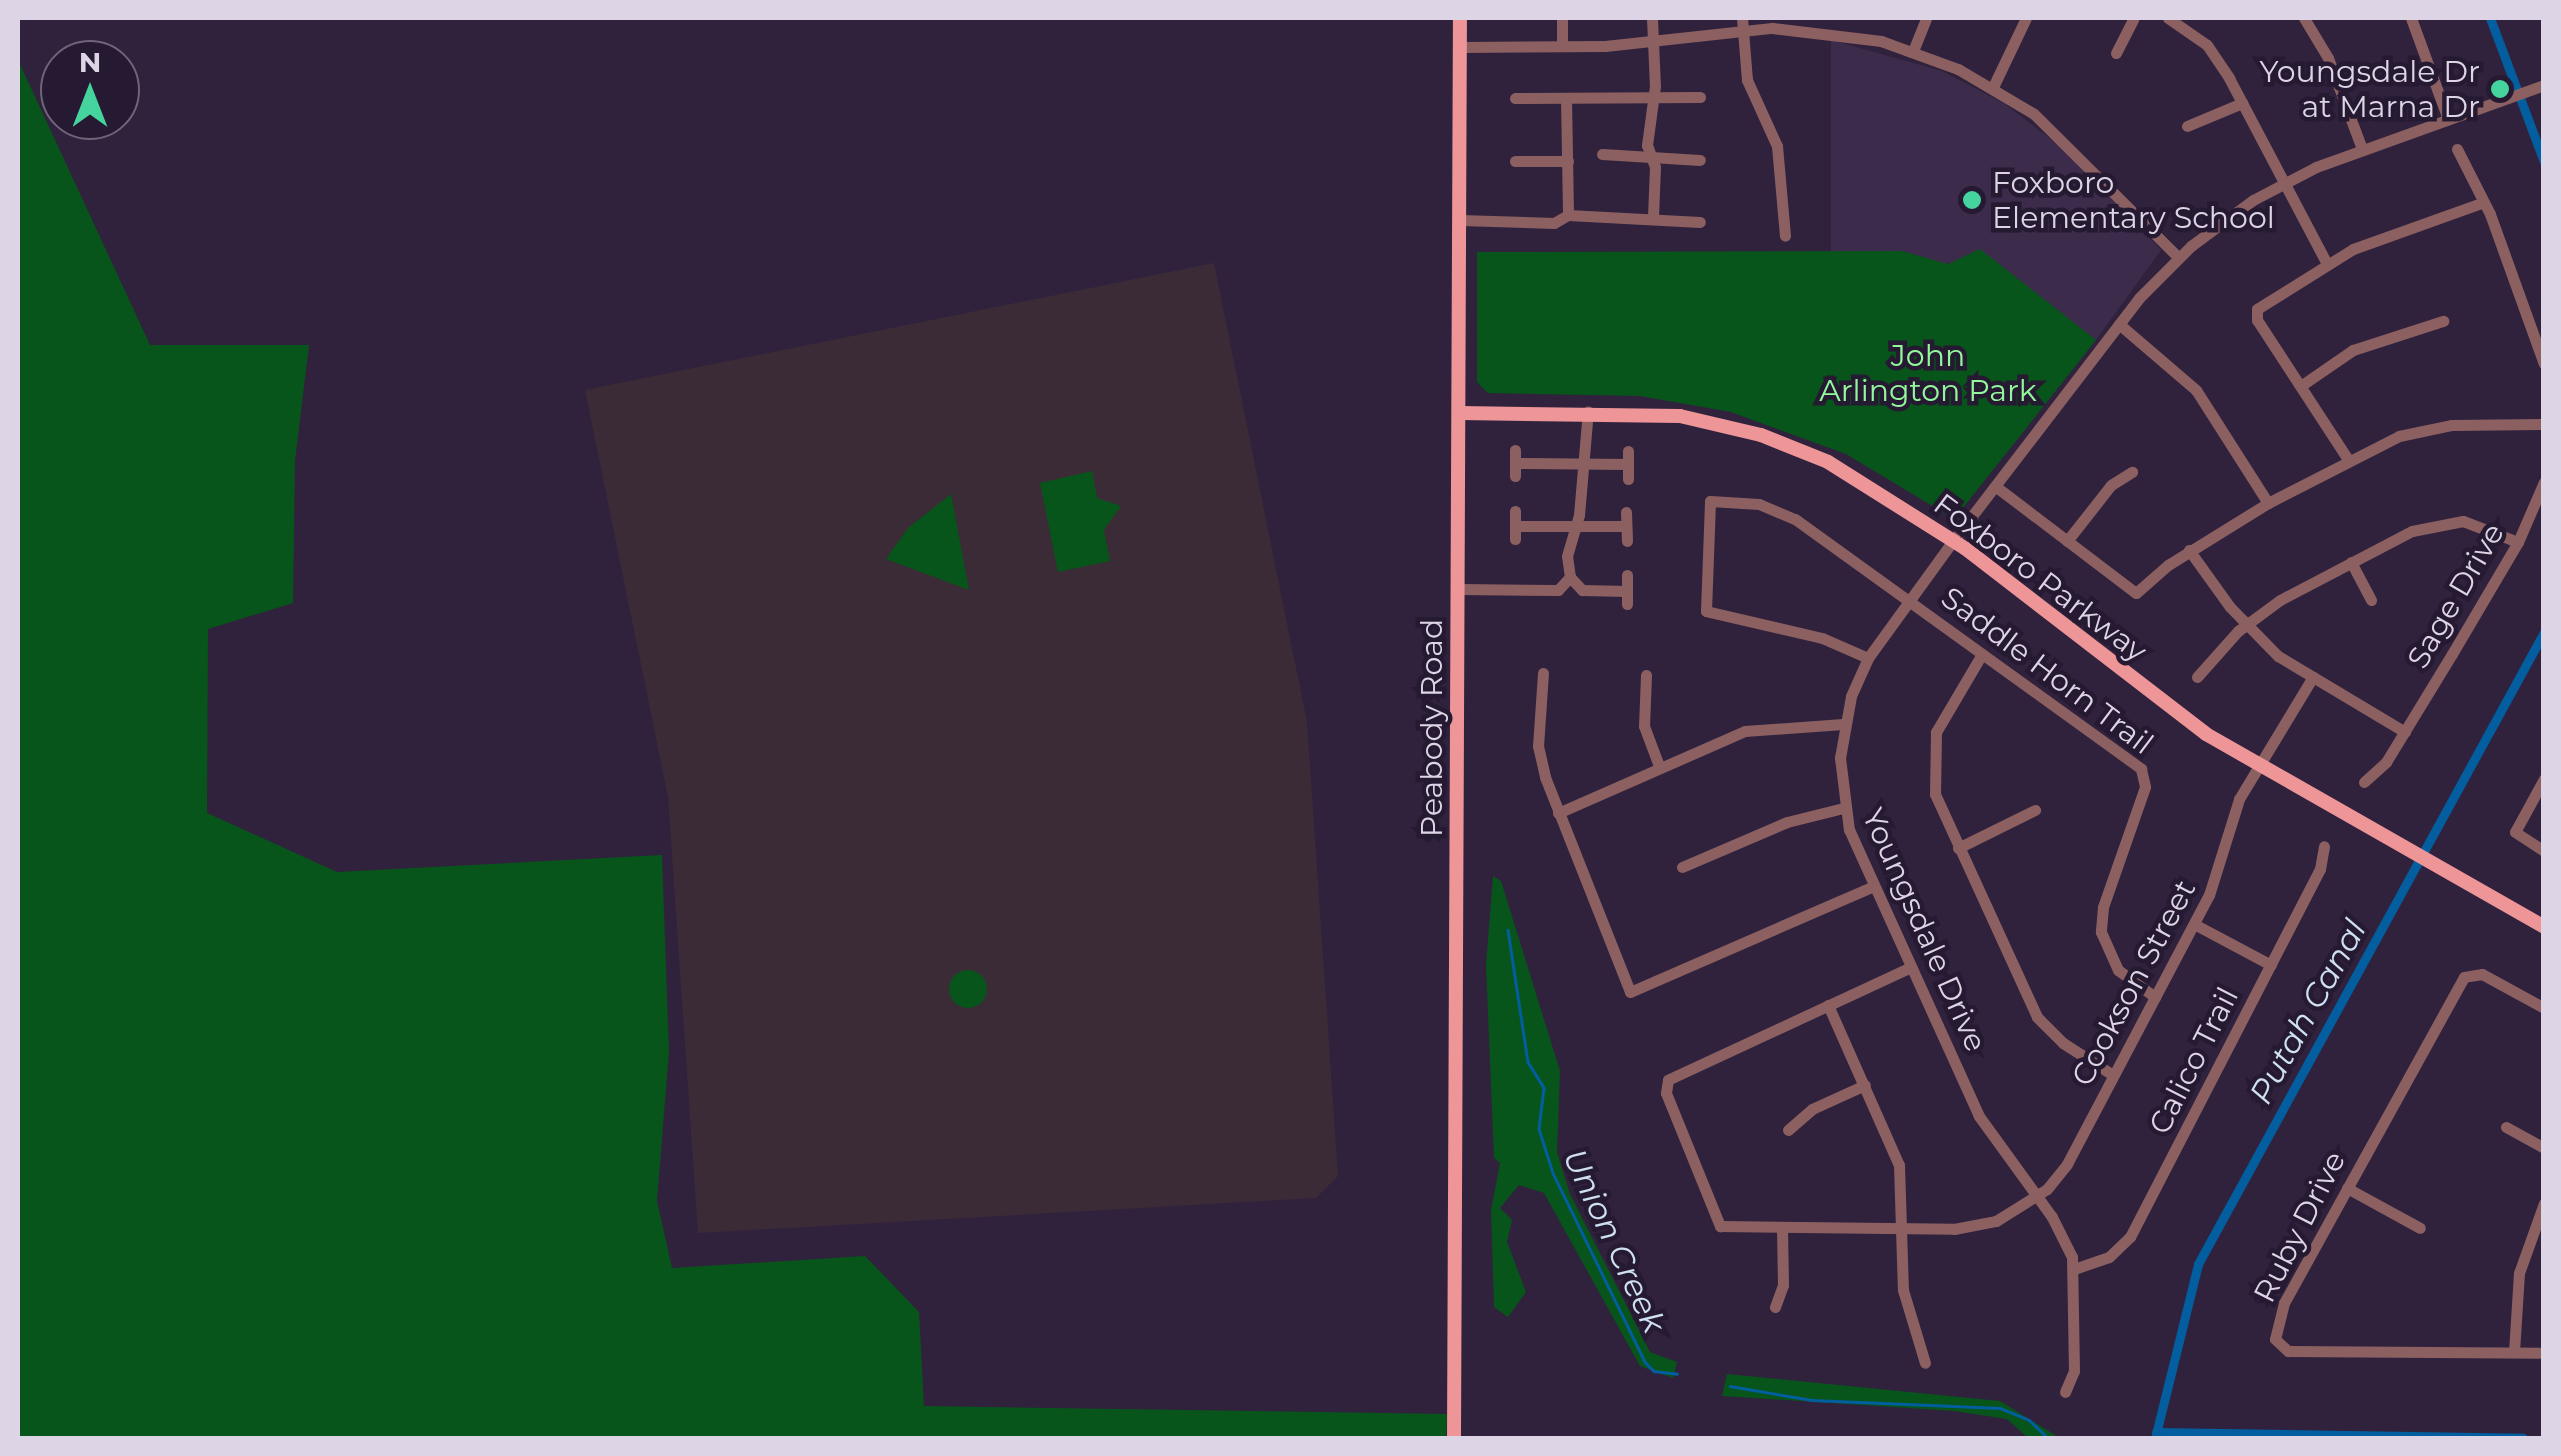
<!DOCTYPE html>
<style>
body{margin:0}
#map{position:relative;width:2561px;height:1456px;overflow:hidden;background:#30223d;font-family:Montserrat,sans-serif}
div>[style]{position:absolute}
.built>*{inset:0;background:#3c2b4b}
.industrial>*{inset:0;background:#3b2b37}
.green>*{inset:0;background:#07551a}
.round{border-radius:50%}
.stream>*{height:2.5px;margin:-1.25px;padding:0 1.25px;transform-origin:1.25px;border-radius:1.25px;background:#025e9e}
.canal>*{height:9px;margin:-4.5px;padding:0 4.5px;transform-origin:4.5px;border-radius:4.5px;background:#025e9e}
.minor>*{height:11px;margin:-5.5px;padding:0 5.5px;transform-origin:5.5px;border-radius:5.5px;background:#8c6061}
.major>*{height:14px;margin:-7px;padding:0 7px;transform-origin:7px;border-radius:7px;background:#ee9598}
.dots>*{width:28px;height:28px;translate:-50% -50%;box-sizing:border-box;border:5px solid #261932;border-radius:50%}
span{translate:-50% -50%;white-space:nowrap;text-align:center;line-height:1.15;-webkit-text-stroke:9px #261932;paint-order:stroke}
.poi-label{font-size:30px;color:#ddd5e6}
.right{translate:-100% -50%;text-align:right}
.left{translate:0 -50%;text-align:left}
.park-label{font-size:30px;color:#93f89c}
.street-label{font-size:30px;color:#ddd5e6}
.water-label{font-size:32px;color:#cee0f2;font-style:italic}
.frame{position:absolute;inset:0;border:20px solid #ddd5e6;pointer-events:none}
.north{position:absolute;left:40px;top:40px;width:100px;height:100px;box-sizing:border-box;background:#261932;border:2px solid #6f647a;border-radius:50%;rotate:0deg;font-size:28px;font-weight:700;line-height:40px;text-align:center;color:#ddd5e6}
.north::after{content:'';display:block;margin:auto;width:35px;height:45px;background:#46d49e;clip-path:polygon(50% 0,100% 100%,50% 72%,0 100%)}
</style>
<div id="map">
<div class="built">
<i style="clip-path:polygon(1831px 40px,1942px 71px,2005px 104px,2066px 151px,2161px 250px,2096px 340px,1966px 261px,1943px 264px,1902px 251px,1831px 253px)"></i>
</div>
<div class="industrial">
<i style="clip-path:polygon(1214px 263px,1307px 722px,1338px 1176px,1316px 1198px,698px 1233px,668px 797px,585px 390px)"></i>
</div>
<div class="green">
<i style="clip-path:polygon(18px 60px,150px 345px,309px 345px,295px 461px,293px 603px,208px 629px,207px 813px,337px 872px,662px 855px,669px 1051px,657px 1201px,672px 1268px,865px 1256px,919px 1312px,924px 1406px,1447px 1414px,1446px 1438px,18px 1438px)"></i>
<i style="clip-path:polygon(1980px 249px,2096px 340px,1954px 519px,1846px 454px,1731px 412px,1640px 396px,1488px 393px,1477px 382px,1477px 252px,1902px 251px,1948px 264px)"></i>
<i style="clip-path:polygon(1092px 471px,1097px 498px,1121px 506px,1104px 530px,1110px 561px,1058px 572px,1040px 483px)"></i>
<i style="clip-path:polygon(951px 494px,969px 590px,886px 559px,908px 528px)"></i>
<i style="clip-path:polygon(1493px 876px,1501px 881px,1560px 1071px,1557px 1152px,1570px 1194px,1650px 1352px,1677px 1362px,1673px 1378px,1640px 1366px,1544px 1193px,1519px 1185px,1500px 1208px,1512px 1220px,1507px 1242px,1526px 1292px,1508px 1317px,1494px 1307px,1491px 1210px,1500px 1163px,1494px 1158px,1486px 965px)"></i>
<i class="round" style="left:949px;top:970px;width:38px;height:38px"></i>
<i style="clip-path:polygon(1727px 1374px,2000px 1401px,2060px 1438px,2028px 1438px,2007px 1419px,1954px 1411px,1722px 1396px)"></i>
</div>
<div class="stream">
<i style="left:1508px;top:930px;width:134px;rotate:81.4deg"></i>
<i style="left:1528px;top:1062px;width:31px;rotate:58deg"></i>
<i style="left:1544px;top:1088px;width:41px;rotate:97deg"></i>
<i style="left:1539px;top:1129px;width:46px;rotate:72.3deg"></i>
<i style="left:1553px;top:1173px;width:210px;rotate:64deg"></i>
<i style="left:1645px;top:1362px;width:13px;rotate:45deg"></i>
<i style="left:1654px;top:1371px;width:23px;rotate:7deg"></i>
<i style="left:1730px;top:1386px;width:83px;rotate:9.7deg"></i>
<i style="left:1812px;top:1400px;width:188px;rotate:2.4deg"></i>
<i style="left:2000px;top:1408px;width:31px;rotate:22deg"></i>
<i style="left:2029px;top:1420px;width:26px;rotate:43deg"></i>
</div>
<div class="canal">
<i style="left:2490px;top:18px;width:154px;rotate:69.4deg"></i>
<i style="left:2156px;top:1432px;width:367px;rotate:0.9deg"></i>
<i style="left:2155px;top:1438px;width:179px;rotate:-76.1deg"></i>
<i style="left:2198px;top:1264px;width:721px;rotate:-61.3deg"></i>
</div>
<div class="minor">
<i style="left:1652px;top:18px;width:68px;rotate:87.5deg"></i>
<i style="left:1655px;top:86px;width:60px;rotate:97.7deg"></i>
<i style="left:1647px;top:145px;width:23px;rotate:70deg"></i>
<i style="left:1655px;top:167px;width:49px;rotate:92.3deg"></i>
<i style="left:1742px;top:18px;width:62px;rotate:85.4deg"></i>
<i style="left:1747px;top:80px;width:72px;rotate:65.6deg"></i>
<i style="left:1777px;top:146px;width:90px;rotate:84.9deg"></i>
<i style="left:2168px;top:18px;width:47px;rotate:34.7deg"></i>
<i style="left:2207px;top:45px;width:40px;rotate:56deg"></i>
<i style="left:2229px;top:78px;width:208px;rotate:62.2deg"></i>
<i style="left:2304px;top:18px;width:47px;rotate:59deg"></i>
<i style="left:2328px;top:58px;width:97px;rotate:69.5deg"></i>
<i style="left:2411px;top:18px;width:108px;rotate:69.9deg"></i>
<i style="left:1562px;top:46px;width:28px;rotate:-90deg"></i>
<i style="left:1460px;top:47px;width:145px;rotate:-0.4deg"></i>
<i style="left:1605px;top:46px;width:168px;rotate:-6.2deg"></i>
<i style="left:1772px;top:28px;width:110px;rotate:6.8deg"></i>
<i style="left:1881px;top:41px;width:82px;rotate:20deg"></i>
<i style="left:1958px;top:69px;width:88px;rotate:30.6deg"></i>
<i style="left:2034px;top:114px;width:203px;rotate:44.8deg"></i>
<i style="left:1913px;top:51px;width:35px;rotate:-68deg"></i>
<i style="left:2116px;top:53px;width:39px;rotate:-63deg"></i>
<i style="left:1993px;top:87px;width:76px;rotate:-64.4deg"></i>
<i style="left:1515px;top:98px;width:185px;rotate:-0.3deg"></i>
<i style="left:1566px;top:98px;width:117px;rotate:89deg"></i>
<i style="left:2187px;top:126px;width:60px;rotate:-22.7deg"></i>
<i style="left:2457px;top:149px;width:73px;rotate:63.1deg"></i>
<i style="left:2490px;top:214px;width:159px;rotate:70.2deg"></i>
<i style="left:1602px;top:154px;width:98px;rotate:3.5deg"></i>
<i style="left:1515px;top:161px;width:53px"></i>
<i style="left:1568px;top:215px;width:132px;rotate:3deg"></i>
<i style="left:1460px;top:220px;width:94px;rotate:1.8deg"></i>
<i style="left:1554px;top:223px;width:16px;rotate:-30deg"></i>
<i style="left:2119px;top:324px;width:101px;rotate:40.6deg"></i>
<i style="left:2196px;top:390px;width:134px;rotate:57.5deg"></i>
<i style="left:2302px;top:385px;width:62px;rotate:-34.5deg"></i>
<i style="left:2353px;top:350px;width:95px;rotate:-17.9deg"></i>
<i style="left:1628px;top:451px;width:28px;rotate:90deg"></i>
<i style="left:2349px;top:461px;width:168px;rotate:-123.1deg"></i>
<i style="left:2257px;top:320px;width:11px;rotate:-90deg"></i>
<i style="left:2257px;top:309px;width:113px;rotate:-32deg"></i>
<i style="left:2353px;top:249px;width:139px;rotate:-19.7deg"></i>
<i style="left:1515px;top:463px;width:113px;rotate:0.5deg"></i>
<i style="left:1515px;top:476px;width:26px;rotate:-90deg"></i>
<i style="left:1995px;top:486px;width:177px;rotate:37.2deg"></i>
<i style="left:2136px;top:593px;width:43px;rotate:-41.2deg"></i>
<i style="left:2168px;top:565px;width:118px;rotate:-31.8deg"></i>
<i style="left:2268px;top:503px;width:147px;rotate:-27.1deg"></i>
<i style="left:2399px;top:436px;width:53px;rotate:-11.9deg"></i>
<i style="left:2451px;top:425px;width:93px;rotate:-0.6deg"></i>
<i style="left:1515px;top:511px;width:28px;rotate:90deg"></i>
<i style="left:1626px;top:512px;width:29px;rotate:88deg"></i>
<i style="left:1515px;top:526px;width:111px"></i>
<i style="left:2067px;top:541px;width:71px;rotate:-51.8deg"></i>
<i style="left:2111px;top:485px;width:25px;rotate:-32deg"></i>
<i style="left:2189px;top:550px;width:70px;rotate:54.3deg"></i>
<i style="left:2230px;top:607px;width:69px;rotate:45.6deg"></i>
<i style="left:2278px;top:656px;width:148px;rotate:30.9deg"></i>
<i style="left:2351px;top:562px;width:43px;rotate:62.2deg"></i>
<i style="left:1570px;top:577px;width:21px;rotate:-98deg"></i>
<i style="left:1567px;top:556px;width:43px;rotate:-73.7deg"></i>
<i style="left:1579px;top:515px;width:104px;rotate:-85.1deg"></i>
<i style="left:1459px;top:589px;width:99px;rotate:0.6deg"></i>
<i style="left:1558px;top:590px;width:18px;rotate:-47deg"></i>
<i style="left:1570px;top:577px;width:18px;rotate:47deg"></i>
<i style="left:1582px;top:590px;width:45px;rotate:1.3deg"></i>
<i style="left:1627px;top:604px;width:29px;rotate:-90deg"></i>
<i style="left:1982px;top:654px;width:91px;rotate:120.5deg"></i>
<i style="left:1936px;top:732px;width:62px;rotate:90.9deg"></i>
<i style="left:1935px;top:794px;width:245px;rotate:65.4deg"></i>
<i style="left:2037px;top:1017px;width:37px;rotate:45deg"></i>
<i style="left:2063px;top:1043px;width:59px;rotate:32.6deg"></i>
<i style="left:1868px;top:658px;width:50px;rotate:-156.5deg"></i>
<i style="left:1822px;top:638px;width:119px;rotate:-166.9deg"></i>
<i style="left:1706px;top:611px;width:110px;rotate:-87.9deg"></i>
<i style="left:1710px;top:501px;width:49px;rotate:3.5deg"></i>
<i style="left:1759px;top:504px;width:39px;rotate:23deg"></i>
<i style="left:1795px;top:519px;width:427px;rotate:35.8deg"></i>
<i style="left:2141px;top:769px;width:18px;rotate:77deg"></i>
<i style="left:2145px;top:787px;width:127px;rotate:109.3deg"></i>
<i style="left:2103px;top:907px;width:25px;rotate:95deg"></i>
<i style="left:2101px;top:932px;width:42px;rotate:65.9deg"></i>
<i style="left:2118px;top:970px;width:46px;rotate:36.1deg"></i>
<i style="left:1543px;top:673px;width:73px;rotate:93.9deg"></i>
<i style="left:1538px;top:746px;width:32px;rotate:77deg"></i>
<i style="left:1545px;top:777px;width:231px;rotate:68.4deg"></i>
<i style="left:1630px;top:992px;width:266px;rotate:-23.5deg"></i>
<i style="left:1646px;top:675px;width:51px;rotate:92.2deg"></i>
<i style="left:1644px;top:726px;width:43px;rotate:69.4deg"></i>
<i style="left:2197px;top:677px;width:62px;rotate:-48.3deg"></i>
<i style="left:2238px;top:631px;width:52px;rotate:-36.4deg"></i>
<i style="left:2280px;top:600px;width:149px;rotate:-27.6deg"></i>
<i style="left:2412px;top:531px;width:52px;rotate:-11.1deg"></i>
<i style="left:2463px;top:521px;width:59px;rotate:20.9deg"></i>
<i style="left:2544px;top:779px;width:60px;rotate:118.7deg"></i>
<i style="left:2515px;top:832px;width:35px;rotate:33deg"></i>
<i style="left:2364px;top:782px;width:30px;rotate:-42deg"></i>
<i style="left:2386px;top:762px;width:127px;rotate:-58.6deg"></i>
<i style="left:2452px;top:654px;width:130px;rotate:-59.5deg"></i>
<i style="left:2518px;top:542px;width:65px;rotate:-66.6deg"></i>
<i style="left:1558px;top:813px;width:204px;rotate:-23.7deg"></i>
<i style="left:1745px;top:731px;width:98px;rotate:-4.1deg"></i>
<i style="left:1958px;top:848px;width:86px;rotate:-26.3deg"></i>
<i style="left:1682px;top:867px;width:114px;rotate:-23.2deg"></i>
<i style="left:1787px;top:822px;width:58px;rotate:-14deg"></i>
<i style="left:2194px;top:924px;width:87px;rotate:28deg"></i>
<i style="left:1911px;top:967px;width:268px;rotate:155.1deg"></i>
<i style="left:1668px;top:1080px;width:13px;rotate:99deg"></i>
<i style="left:1666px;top:1093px;width:144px;rotate:67.9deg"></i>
<i style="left:1720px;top:1226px;width:234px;rotate:0.7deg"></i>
<i style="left:1954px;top:1229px;width:43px;rotate:-10.8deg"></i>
<i style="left:1996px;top:1221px;width:60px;rotate:-32.1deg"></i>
<i style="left:2047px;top:1189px;width:32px;rotate:-51deg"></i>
<i style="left:2067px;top:1164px;width:304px;rotate:-62.2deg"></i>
<i style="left:2209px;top:895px;width:101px;rotate:-72.6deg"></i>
<i style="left:2239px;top:799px;width:143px;rotate:-58.8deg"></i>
<i style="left:1828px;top:1005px;width:175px;rotate:66.1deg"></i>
<i style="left:1899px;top:1165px;width:125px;rotate:88.2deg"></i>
<i style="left:1903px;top:1290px;width:76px;rotate:73.2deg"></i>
<i style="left:2544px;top:1008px;width:71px;rotate:-151.3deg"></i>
<i style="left:2482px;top:974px;width:18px;rotate:171deg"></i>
<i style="left:2464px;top:977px;width:372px;rotate:118.9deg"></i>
<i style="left:2284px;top:1303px;width:37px;rotate:104deg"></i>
<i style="left:2275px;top:1339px;width:18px;rotate:43deg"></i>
<i style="left:2288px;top:1351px;width:256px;rotate:0.4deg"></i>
<i style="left:2506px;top:1127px;width:43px;rotate:28.9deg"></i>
<i style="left:1788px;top:1130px;width:32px;rotate:-41deg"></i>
<i style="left:1812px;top:1109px;width:58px;rotate:-24.4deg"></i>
<i style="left:2347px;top:1188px;width:83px;rotate:28.7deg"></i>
<i style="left:2074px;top:1269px;width:37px;rotate:-19deg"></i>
<i style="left:2109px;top:1257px;width:29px;rotate:-44deg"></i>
<i style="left:2130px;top:1237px;width:414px;rotate:-62.7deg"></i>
<i style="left:2320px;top:869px;width:23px;rotate:-80deg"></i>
<i style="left:1775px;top:1307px;width:23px;rotate:-70deg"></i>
<i style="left:1783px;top:1285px;width:56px;rotate:-91deg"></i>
<i style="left:2514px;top:1352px;width:79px;rotate:-86.4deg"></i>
<i style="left:2519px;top:1273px;width:74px;rotate:-70.3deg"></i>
<i style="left:2065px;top:1392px;width:23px;rotate:-67deg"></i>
<i style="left:2074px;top:1371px;width:114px;rotate:-91deg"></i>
<i style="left:2072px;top:1257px;width:45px;rotate:-116.6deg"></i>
<i style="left:2052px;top:1217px;width:125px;rotate:-125.9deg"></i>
<i style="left:1979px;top:1116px;width:314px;rotate:-114.4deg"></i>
<i style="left:1849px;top:830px;width:73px;rotate:-97.1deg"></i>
<i style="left:1840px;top:758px;width:63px;rotate:-79.9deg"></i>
<i style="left:1851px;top:696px;width:42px;rotate:-65.9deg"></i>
<i style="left:1868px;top:658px;width:143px;rotate:-54.1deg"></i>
<i style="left:1952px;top:542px;width:307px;rotate:-52.5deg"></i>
<i style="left:2139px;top:298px;width:74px;rotate:-45deg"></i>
<i style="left:2191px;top:246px;width:77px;rotate:-36.6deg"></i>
<i style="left:2253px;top:200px;width:71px;rotate:-27.6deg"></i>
<i style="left:2316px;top:167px;width:242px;rotate:-19.8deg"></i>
</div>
<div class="major">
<i style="left:1460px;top:413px;width:220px;rotate:0.8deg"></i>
<i style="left:1680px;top:416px;width:83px;rotate:13.2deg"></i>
<i style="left:1761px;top:435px;width:72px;rotate:21.9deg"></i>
<i style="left:1828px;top:462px;width:163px;rotate:32.2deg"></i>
<i style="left:1966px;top:549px;width:303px;rotate:37.6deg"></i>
<i style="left:2206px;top:734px;width:389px;rotate:29.7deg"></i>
<i style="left:1454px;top:1438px;width:1420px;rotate:-89.76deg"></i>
</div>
<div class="dots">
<i style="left:2500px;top:89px;background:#46d49e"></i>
<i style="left:1972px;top:200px;background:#46d49e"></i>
</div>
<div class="poi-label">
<span class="right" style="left:2480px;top:89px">Youngsdale Dr<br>at Marna Dr</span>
<span class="left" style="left:1992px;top:200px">Foxboro<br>Elementary School</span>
</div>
<div class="park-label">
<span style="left:1928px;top:373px">John<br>Arlington Park</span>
</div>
<div class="street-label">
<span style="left:2040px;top:578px;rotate:37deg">Foxboro Parkway</span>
<span style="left:2456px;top:596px;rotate:-60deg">Sage Drive</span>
<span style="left:2047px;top:671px;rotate:37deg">Saddle Horn Trail</span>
<span style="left:1432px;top:728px;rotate:-90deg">Peabody Road</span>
<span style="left:1924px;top:930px;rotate:66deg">Youngsdale Drive</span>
<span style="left:2134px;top:983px;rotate:-62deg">Cookson Street</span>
<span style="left:2194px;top:1061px;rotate:-63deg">Calico Trail</span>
<span style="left:2300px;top:1227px;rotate:-63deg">Ruby Drive</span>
</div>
<div class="water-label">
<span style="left:2308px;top:1012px;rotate:-61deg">Putah Canal</span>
<span style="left:1614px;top:1241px;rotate:65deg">Union Creek</span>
</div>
<div class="frame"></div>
<div class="north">N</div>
</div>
